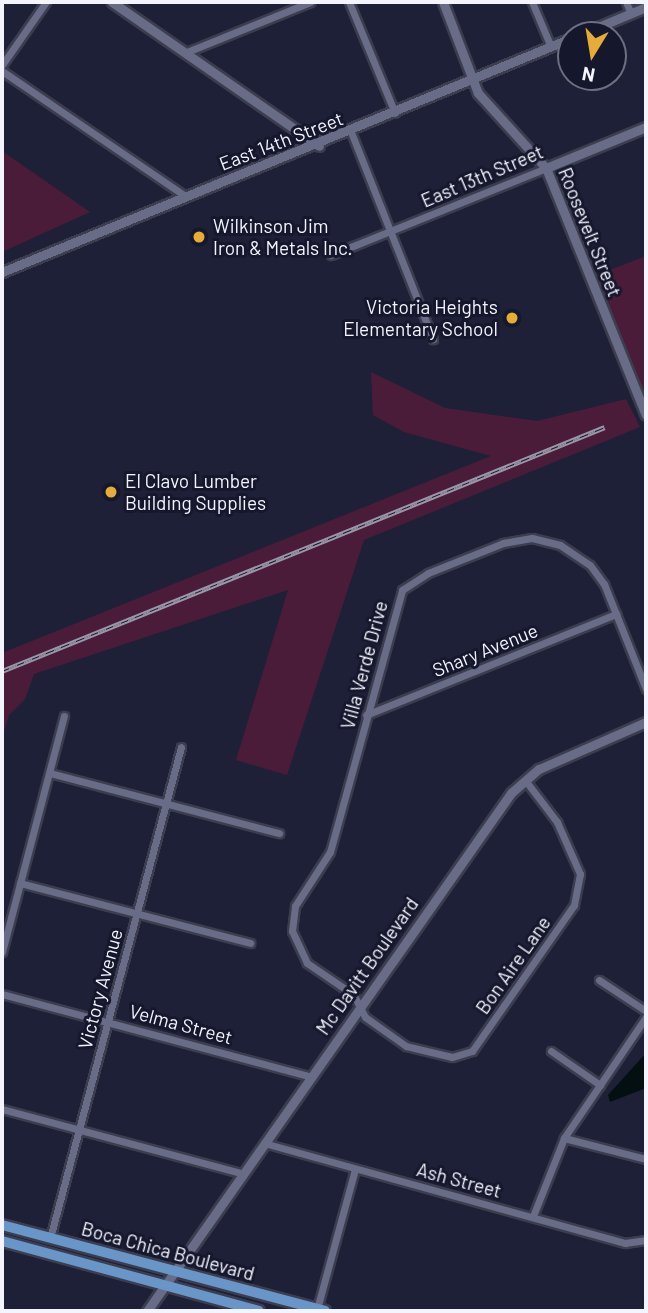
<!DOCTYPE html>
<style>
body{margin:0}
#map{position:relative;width:648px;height:1313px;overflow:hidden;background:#1e2037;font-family:Barlow,sans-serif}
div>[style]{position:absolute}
.green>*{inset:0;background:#4b1c3a}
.water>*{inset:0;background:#040f12}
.roads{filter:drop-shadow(2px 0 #3c3d4f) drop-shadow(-2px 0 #3c3d4f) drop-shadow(0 2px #3c3d4f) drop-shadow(0 -2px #3c3d4f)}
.minor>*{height:7px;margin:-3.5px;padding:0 3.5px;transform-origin:3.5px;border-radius:3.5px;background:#686c87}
.tertiary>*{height:9px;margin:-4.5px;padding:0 4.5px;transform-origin:4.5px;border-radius:4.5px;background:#686c87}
.primary>*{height:10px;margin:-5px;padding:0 5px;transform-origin:5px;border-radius:5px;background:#6996c8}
.rail>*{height:5px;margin-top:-2.5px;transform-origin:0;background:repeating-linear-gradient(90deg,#15172d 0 8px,#9799a8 0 16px);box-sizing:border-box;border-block:2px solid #9799a8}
.dots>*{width:19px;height:19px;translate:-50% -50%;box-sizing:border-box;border:4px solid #15172d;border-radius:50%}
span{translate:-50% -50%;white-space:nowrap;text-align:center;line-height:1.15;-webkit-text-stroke:6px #15172d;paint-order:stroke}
.street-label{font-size:19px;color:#f3f4fe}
.poi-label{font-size:19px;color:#f3f4fe}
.left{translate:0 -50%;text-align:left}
.right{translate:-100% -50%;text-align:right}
.frame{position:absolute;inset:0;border:4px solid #f3f4fe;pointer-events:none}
.north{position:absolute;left:557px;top:21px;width:70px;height:70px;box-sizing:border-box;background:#15172d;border:2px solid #6e6f81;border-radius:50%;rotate:191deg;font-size:19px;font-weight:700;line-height:28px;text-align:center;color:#f3f4fe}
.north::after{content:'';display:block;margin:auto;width:24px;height:32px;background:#e6ac36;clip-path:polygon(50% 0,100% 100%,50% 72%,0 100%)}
</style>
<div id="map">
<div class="green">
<i style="clip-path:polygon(2px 151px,90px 212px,2px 252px)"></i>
<i style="clip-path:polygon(646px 256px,646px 399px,597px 275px)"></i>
<i style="clip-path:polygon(371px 372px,445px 408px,537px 421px,626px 399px,640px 427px,364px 540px,287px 775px,236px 760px,288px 590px,34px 674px,25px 699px,9px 715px,2px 739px,2px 653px,491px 456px,404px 432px,373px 415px)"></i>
</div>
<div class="water">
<i style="clip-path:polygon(646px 1053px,646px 1088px,610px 1102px,608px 1095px)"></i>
</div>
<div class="roads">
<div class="minor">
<i style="left:349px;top:2px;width:120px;rotate:67.5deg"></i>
<i style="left:532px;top:2px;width:49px;rotate:67.1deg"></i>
<i style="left:626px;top:2px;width:13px;rotate:67deg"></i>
<i style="left:187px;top:52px;width:133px;rotate:-22.1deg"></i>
<i style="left:2px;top:65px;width:77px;rotate:-55.1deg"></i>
<i style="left:2px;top:71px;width:222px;rotate:34.3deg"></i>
<i style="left:351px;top:132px;width:223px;rotate:68.4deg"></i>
<i style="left:331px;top:255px;width:232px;rotate:-22deg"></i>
<i style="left:366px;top:715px;width:270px;rotate:-22deg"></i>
<i style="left:50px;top:773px;width:237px;rotate:14.7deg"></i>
<i style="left:525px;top:780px;width:53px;rotate:52.7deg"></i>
<i style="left:557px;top:822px;width:57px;rotate:66.1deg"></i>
<i style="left:580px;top:874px;width:32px;rotate:101deg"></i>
<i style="left:574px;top:905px;width:178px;rotate:124.9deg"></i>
<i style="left:472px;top:1051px;width:21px;rotate:163deg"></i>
<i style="left:452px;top:1057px;width:47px;rotate:-166.6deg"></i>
<i style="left:406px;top:1046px;width:50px;rotate:-144.7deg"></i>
<i style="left:365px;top:1017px;width:25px;rotate:-117deg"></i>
<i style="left:354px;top:995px;width:57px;rotate:-145.8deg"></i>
<i style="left:307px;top:963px;width:35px;rotate:-115deg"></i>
<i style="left:292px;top:931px;width:25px;rotate:-83deg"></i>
<i style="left:295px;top:906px;width:64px;rotate:-57.1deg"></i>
<i style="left:330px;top:852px;width:272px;rotate:-74.6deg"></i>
<i style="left:402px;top:590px;width:31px;rotate:-33deg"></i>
<i style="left:428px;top:573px;width:81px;rotate:-21.8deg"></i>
<i style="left:503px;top:543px;width:29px;rotate:-10deg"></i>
<i style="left:532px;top:538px;width:29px;rotate:14deg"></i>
<i style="left:560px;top:545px;width:36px;rotate:34deg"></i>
<i style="left:590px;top:565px;width:24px;rotate:54deg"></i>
<i style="left:604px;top:584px;width:113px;rotate:68.2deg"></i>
<i style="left:20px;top:883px;width:238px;rotate:14.6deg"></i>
<i style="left:2px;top:952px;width:244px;rotate:-75.3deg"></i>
<i style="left:599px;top:980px;width:56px;rotate:33.4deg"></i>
<i style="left:2px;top:994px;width:321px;rotate:15deg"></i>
<i style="left:551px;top:1051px;width:60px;rotate:34.8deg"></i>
<i style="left:2px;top:1109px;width:247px;rotate:15deg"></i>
<i style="left:564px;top:1138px;width:85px;rotate:14.4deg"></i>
<i style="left:264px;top:1143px;width:375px;rotate:15.5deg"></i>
<i style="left:625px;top:1243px;width:21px;rotate:-8deg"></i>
<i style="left:533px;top:1216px;width:84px;rotate:-68.3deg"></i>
<i style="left:564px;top:1138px;width:146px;rotate:-55.9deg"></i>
<i style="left:50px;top:1238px;width:508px;rotate:-75.06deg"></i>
<i style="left:317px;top:1309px;width:145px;rotate:-74.8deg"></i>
</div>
<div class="tertiary">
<i style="left:112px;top:2px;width:252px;rotate:34.8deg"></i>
<i style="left:443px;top:2px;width:97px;rotate:69deg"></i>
<i style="left:478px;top:93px;width:101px;rotate:47.8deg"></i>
<i style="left:546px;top:168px;width:266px;rotate:68deg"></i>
<i style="left:579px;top:35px;width:73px;rotate:-22.7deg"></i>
<i style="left:546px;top:168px;width:108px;rotate:-22.3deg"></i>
<i style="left:2px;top:272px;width:615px;rotate:-22.35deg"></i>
<i style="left:147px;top:1311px;width:633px;rotate:-54.9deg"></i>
<i style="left:511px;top:793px;width:37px;rotate:-41deg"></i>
<i style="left:539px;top:769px;width:117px;rotate:-23.7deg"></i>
</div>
<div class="primary">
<i style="left:2px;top:1225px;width:334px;rotate:14.9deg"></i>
<i style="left:2px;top:1241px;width:266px;rotate:15.2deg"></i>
</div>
</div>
<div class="rail">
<i style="left:2px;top:671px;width:650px;rotate:-22.03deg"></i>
</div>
<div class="dots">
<i style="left:199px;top:237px;background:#e6ac36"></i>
<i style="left:512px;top:318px;background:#e6ac36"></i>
<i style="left:111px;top:492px;background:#e6ac36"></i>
</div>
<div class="street-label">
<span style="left:281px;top:141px;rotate:-21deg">East 14th Street</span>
<span style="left:482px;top:176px;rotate:-23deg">East 13th Street</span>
<span style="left:590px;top:232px;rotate:68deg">Roosevelt Street</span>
<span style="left:485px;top:650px;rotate:-22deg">Shary Avenue</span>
<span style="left:364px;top:665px;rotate:-75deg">Villa Verde Drive</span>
<span style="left:513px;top:965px;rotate:-55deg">Bon Aire Lane</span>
<span style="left:367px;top:966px;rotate:-55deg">Mc Davitt Boulevard</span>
<span style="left:100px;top:989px;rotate:-75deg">Victory Avenue</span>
<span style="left:181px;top:1024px;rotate:15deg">Velma Street</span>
<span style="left:459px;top:1180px;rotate:15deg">Ash Street</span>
<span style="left:168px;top:1251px;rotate:15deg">Boca Chica Boulevard</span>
</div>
<div class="poi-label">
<span class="left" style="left:213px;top:237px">Wilkinson Jim<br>Iron &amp; Metals Inc.</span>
<span class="right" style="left:498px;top:318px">Victoria Heights<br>Elementary School</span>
<span class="left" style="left:125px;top:492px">El Clavo Lumber<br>Building Supplies</span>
</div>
<div class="frame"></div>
<div class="north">N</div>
</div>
